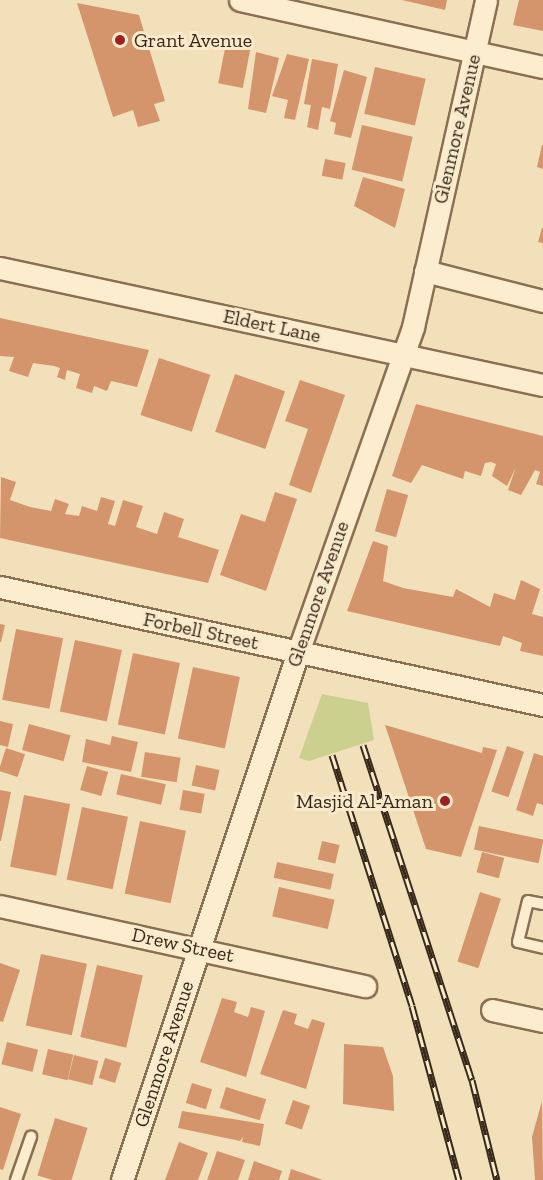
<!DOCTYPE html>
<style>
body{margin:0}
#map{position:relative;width:543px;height:1180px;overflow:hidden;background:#f2e0bb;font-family:"Zilla Slab",serif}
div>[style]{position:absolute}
.green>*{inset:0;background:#cbd08f}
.building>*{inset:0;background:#d4956d;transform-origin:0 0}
.roads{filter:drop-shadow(2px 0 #8a6f53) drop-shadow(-2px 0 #8a6f53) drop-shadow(0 2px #8a6f53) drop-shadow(0 -2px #8a6f53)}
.service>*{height:10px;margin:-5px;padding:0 5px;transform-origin:5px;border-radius:5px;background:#fcedcf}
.minor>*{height:21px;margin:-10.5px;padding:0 10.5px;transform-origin:10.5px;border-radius:10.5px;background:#fcedcf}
.rail>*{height:7px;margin-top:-3.5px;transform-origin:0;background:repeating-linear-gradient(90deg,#f8eacb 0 14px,#38281a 0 28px);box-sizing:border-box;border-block:2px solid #38281a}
.dots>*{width:16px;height:16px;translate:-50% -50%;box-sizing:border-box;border:3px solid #f8eacb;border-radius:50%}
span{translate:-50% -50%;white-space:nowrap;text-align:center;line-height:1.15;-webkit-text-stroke:6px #f8eacb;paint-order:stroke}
.poi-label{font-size:20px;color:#38281a}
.left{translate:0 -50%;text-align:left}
.right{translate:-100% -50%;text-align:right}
.street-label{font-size:20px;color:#38281a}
</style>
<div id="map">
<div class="green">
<i style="clip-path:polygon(322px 694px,368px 703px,374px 740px,309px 761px,299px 758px)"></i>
</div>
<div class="building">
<i style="clip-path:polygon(402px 0,447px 0,445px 10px)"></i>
<i style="clip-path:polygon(519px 0,543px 0,543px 31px,513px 25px)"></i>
<i style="clip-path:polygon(77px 3px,139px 15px,165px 101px,154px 104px,160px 121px,138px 127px,133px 110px,113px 117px)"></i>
<i style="left:227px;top:38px;width:25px;height:46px;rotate:11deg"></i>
<i style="clip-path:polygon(256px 52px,279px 58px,266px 113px,248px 109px)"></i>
<i style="clip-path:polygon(287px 54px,309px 59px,295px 120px,284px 118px,288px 100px,272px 96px)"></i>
<i style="clip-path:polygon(312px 59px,338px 64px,330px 109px,322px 107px,318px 130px,307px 127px,311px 105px,304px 104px)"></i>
<i style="left:375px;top:67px;width:52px;height:48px;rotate:13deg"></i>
<i style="clip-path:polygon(344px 70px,367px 77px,351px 138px,334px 134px,336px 123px,330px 121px)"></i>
<i style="left:362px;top:125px;width:52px;height:46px;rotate:13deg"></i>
<i style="clip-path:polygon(542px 145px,543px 145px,543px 169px,537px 167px)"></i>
<i style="left:325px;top:159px;width:21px;height:17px;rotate:11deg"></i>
<i style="clip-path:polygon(363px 177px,405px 189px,395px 228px,354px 206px)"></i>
<i style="clip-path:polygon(542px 228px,543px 228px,543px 243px,538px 242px)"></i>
<i style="clip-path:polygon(0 318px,149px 350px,137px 387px,111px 381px,107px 391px,94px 386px,92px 393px,76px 388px,80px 374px,67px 370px,65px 380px,57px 377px,60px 368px,54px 366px,33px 363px,28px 377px,9px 371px,14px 357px,0 356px)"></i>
<i style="left:159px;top:358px;width:54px;height:60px;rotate:18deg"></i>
<i style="left:235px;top:374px;width:53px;height:61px;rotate:19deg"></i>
<i style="clip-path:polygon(300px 380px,345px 395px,311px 493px,289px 485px,308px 429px,285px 421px)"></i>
<i style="clip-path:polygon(416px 404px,543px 436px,543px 486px,536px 484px,540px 472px,535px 470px,521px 495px,508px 490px,516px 467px,507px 486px,492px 476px,496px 464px,491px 462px,485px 463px,481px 476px,465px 471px,463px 479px,422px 465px,411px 483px,392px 476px)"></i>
<i style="clip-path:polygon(1px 477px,16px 482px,10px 500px,30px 507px,51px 511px,55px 499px,69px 504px,65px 514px,79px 516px,82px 506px,97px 511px,101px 497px,115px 501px,108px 524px,115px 526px,123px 500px,143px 506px,136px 527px,157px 534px,164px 512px,184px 519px,178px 537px,219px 550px,208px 583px,0 538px)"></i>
<i style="left:387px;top:489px;width:22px;height:44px;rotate:16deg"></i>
<i style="clip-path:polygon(275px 492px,297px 499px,266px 591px,220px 575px,241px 514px,265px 522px)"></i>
<i style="clip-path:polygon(373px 541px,388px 546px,383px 581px,403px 588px,453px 597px,456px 589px,490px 607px,494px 593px,515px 600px,521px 580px,540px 589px,532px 614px,543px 617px,543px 656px,520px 651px,522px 643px,503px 636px,500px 646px,347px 611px)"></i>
<i style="clip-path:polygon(0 624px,5px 625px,1px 642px,0 642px)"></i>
<i style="left:16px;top:629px;width:48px;height:72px;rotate:11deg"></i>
<i style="left:75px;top:640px;width:48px;height:73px;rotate:12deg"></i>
<i style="left:133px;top:653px;width:48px;height:73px;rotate:12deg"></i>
<i style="left:193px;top:667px;width:48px;height:73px;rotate:12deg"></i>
<i style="clip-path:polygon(0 721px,13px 724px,8px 747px,0 745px)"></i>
<i style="left:29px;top:724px;width:43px;height:27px;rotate:15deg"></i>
<i style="clip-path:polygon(385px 725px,482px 753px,483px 747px,497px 750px,461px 857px,426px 849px)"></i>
<i style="clip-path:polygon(112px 736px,138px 742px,131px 772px,82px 762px,86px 739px,110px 745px)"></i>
<i style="left:507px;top:746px;width:18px;height:48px;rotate:19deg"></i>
<i style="left:6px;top:748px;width:20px;height:24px;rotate:18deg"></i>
<i style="left:145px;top:752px;width:36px;height:25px;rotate:9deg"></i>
<i style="clip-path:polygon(534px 753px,543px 756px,543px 805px,537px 803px,533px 816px,516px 810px)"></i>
<i style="left:196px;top:765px;width:24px;height:21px;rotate:12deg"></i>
<i style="left:87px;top:766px;width:22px;height:25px;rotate:16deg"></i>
<i style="left:121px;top:774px;width:46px;height:21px;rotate:13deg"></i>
<i style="clip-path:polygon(0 790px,11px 792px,1px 841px,0 841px)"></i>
<i style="left:183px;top:790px;width:22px;height:20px;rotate:10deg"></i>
<i style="left:24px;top:795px;width:47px;height:73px;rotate:11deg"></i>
<i style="left:82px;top:807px;width:47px;height:74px;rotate:12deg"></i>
<i style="left:140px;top:821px;width:47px;height:74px;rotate:12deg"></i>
<i style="left:479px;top:826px;width:66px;height:24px;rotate:12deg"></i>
<i style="left:322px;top:841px;width:18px;height:19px;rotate:13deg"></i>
<i style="left:482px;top:852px;width:23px;height:21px;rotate:15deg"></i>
<i style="left:277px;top:862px;width:58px;height:16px;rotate:12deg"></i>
<i style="left:279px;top:887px;width:57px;height:30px;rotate:13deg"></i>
<i style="left:480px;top:892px;width:22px;height:73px;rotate:18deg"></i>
<i style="left:41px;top:954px;width:47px;height:73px;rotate:12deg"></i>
<i style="clip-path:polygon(0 963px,20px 970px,3px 1022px,0 1021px)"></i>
<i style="left:97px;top:965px;width:47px;height:74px;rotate:13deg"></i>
<i style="clip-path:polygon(222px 998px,237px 1002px,234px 1012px,248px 1017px,251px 1007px,265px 1011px,246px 1077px,200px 1062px)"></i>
<i style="clip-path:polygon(283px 1010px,297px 1014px,294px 1024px,308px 1029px,312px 1019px,325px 1023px,306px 1089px,260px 1074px)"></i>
<i style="left:7px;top:1042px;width:32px;height:23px;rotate:14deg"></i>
<i style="clip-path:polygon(344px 1044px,383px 1047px,393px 1076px,394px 1111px,343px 1104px)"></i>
<i style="left:48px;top:1049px;width:26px;height:26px;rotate:13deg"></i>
<i style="left:74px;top:1055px;width:25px;height:25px;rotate:14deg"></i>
<i style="left:105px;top:1058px;width:17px;height:21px;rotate:17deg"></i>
<i style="left:192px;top:1083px;width:21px;height:21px;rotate:17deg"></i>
<i style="left:226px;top:1087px;width:42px;height:22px;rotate:17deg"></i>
<i style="left:293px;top:1100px;width:18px;height:25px;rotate:19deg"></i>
<i style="clip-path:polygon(542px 1101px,543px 1180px,535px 1180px,532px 1137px)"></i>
<i style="clip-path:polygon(0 1107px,21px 1114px,3px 1170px,0 1169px)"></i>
<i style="clip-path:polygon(182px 1111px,264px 1124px,260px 1146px,242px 1142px,243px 1137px,240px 1141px,178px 1128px)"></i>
<i style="left:55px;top:1118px;width:34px;height:60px;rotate:17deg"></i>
<i style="clip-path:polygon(179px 1142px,208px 1153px,198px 1180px,165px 1180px)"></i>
<i style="clip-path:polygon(217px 1151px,245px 1160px,238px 1180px,207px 1180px)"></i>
<i style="clip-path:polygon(254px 1161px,282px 1171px,279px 1180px,248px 1180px)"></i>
<i style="clip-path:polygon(291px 1169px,323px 1180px,288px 1180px)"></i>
</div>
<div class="roads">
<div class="service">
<i style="left:543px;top:904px;width:15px;rotate:-169deg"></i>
<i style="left:528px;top:901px;width:42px;rotate:103.7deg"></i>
<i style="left:518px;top:942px;width:26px;rotate:13deg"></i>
<i style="left:16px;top:1180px;width:46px;rotate:-70.8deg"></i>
</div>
<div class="minor">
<i style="left:240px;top:0;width:310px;rotate:12.5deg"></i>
<i style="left:0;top:268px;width:555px;rotate:12.16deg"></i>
<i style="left:425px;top:271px;width:122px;rotate:14.3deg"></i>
<i style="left:0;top:587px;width:556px;rotate:12.26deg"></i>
<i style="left:0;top:906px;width:374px;rotate:12.4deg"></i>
<i style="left:492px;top:1010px;width:52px;rotate:12.2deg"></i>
<i style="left:122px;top:1180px;width:557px;rotate:-71.57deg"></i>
<i style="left:298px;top:652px;width:345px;rotate:-70.5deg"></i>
<i style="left:413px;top:327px;width:335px;rotate:-77.4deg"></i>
</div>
</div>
<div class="rail">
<i style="left:363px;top:745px;width:352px;rotate:72deg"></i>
<i style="left:472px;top:1080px;width:103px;rotate:76deg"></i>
<i style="left:332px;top:755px;width:263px;rotate:72.3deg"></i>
<i style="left:412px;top:1006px;width:180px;rotate:74.9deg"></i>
</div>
<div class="dots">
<i style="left:120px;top:40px;background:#9f1e23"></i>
<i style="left:445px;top:801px;background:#9f1e23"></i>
</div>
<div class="poi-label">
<span class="left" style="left:134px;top:40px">Grant Avenue</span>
<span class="right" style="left:433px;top:801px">Masjid Al-Aman</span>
</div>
<div class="street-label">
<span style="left:457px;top:129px;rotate:-77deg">Glenmore Avenue</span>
<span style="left:272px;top:326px;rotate:12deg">Eldert Lane</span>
<span style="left:318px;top:594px;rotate:-71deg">Glenmore Avenue</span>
<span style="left:201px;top:631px;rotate:12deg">Forbell Street</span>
<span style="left:183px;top:945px;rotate:12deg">Drew Street</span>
<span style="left:164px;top:1054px;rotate:-72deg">Glenmore Avenue</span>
</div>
</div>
